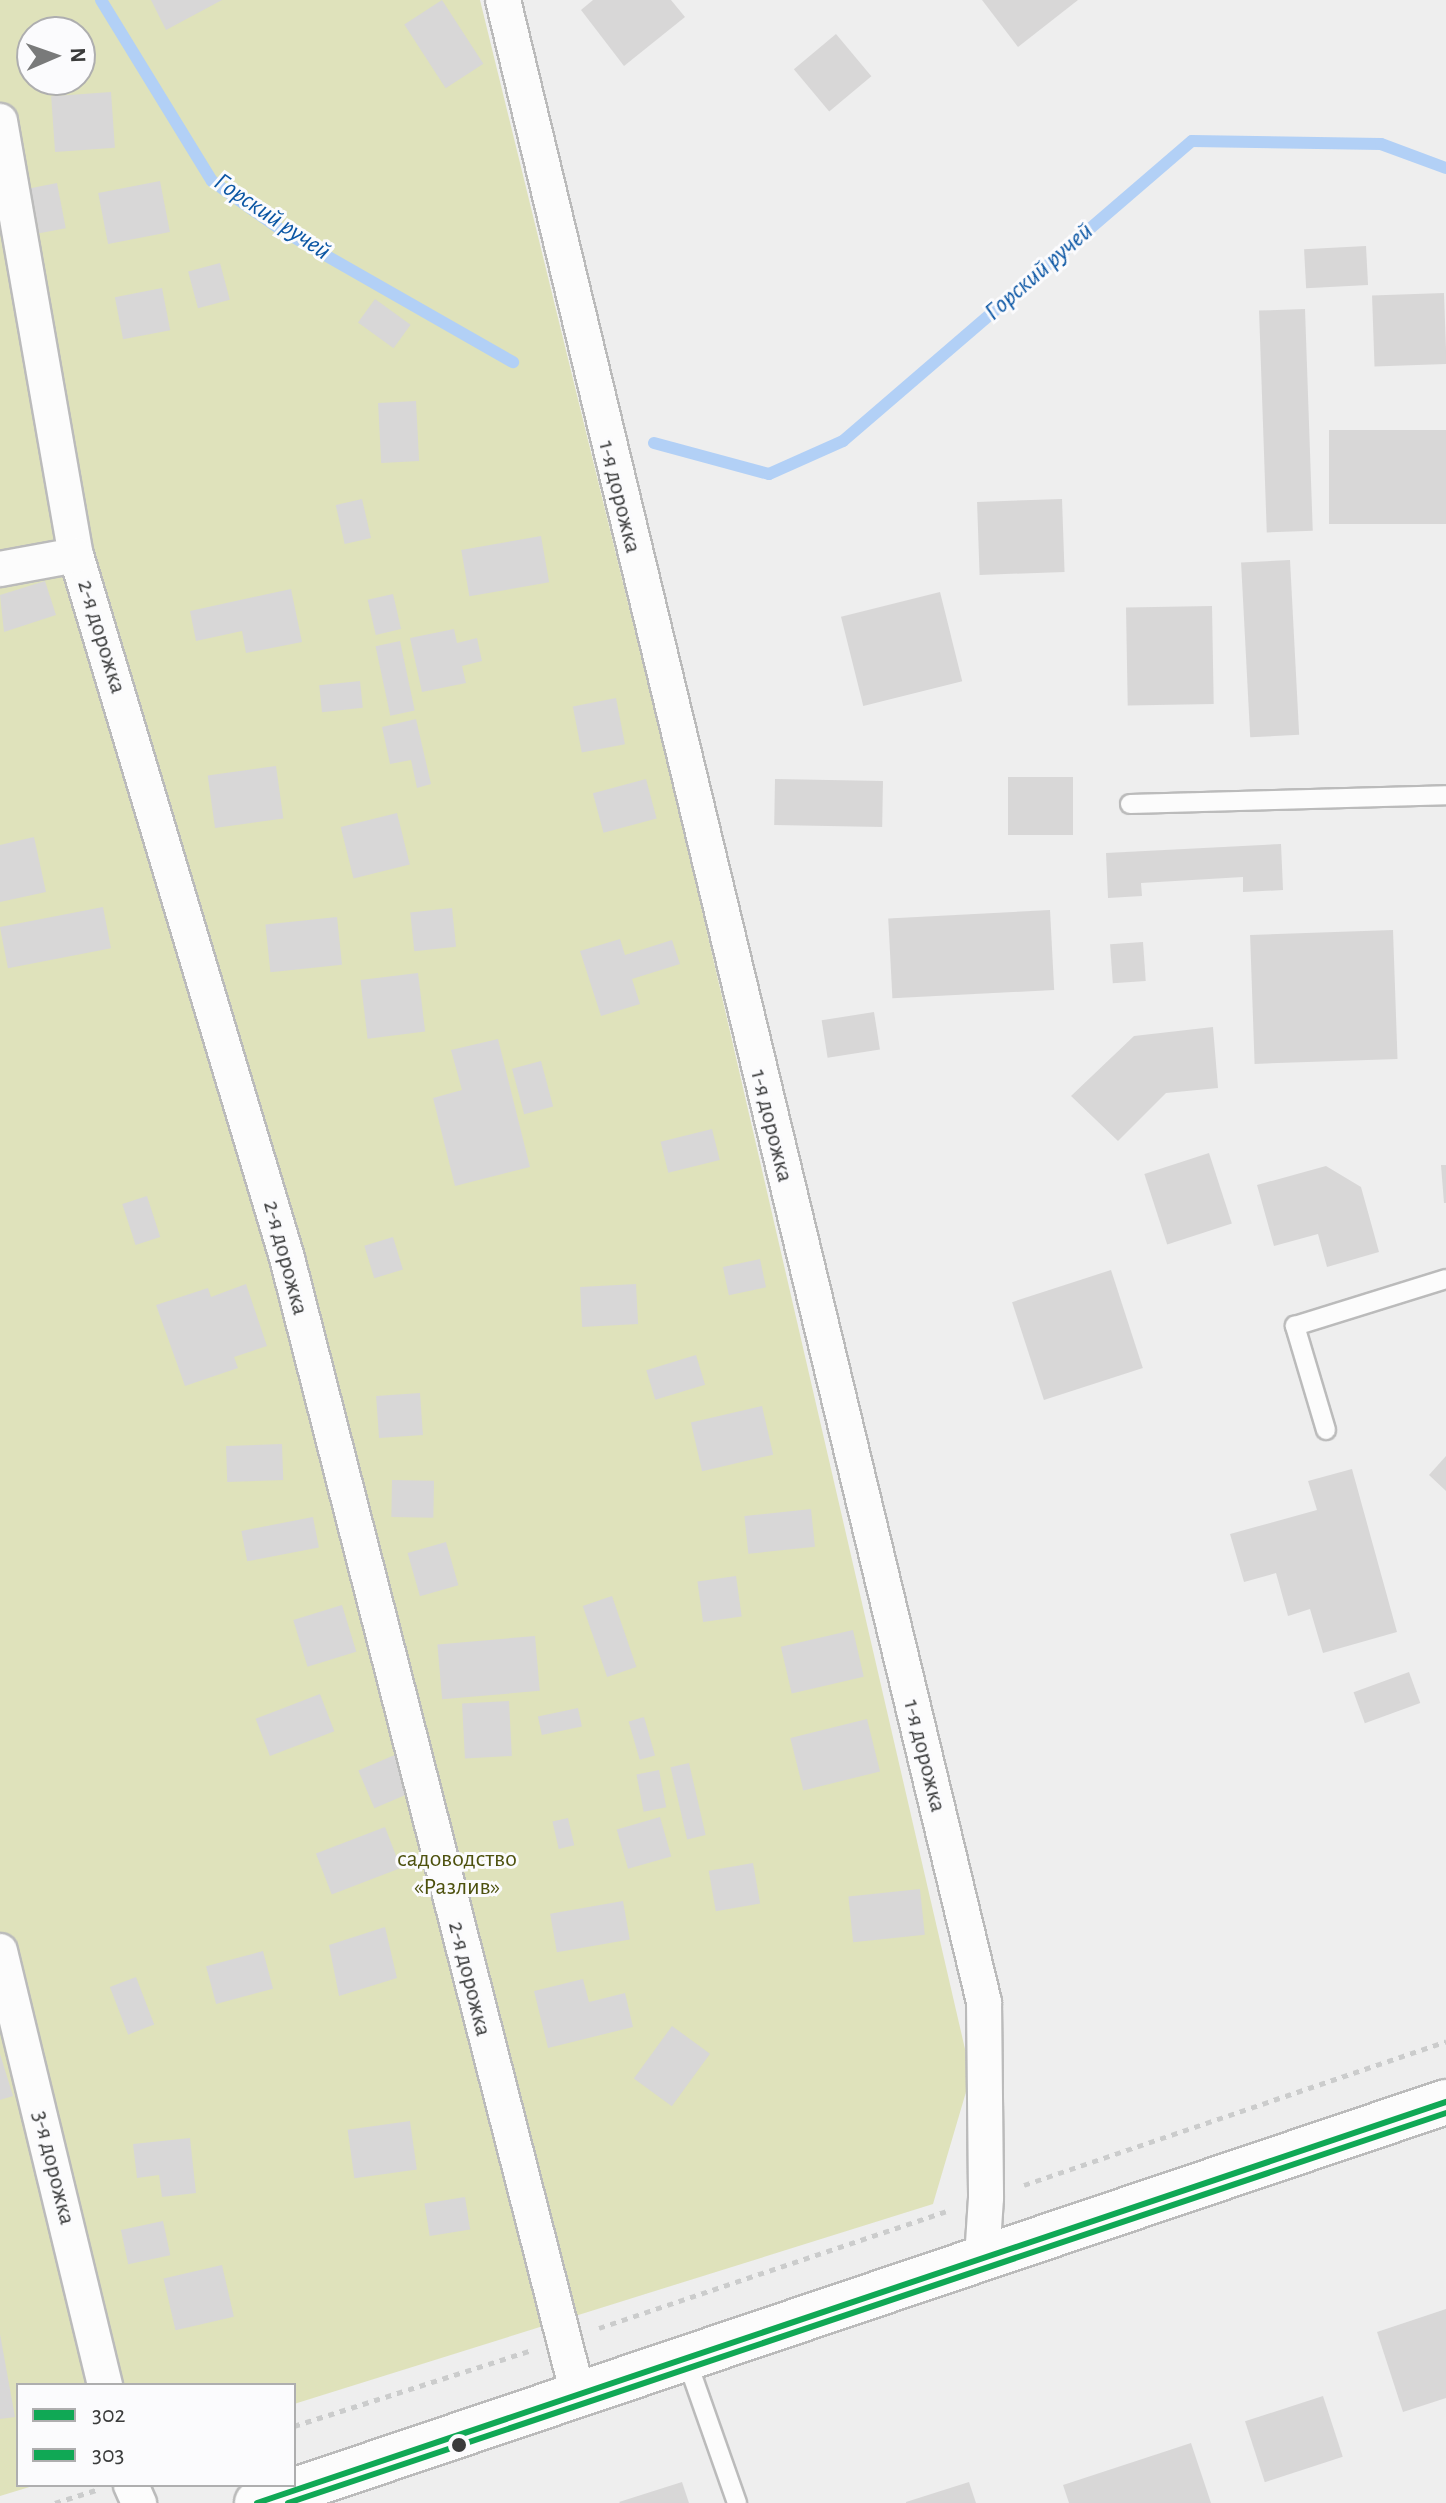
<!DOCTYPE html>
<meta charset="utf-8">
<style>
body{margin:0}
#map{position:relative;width:1446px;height:2503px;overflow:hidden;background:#eee;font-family:"Alegreya Sans",sans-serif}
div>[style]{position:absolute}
.green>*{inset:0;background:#dfe2bb}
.stream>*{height:12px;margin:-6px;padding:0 6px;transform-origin:6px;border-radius:6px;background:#b2d0f6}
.building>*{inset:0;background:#d8d7d7;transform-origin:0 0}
.path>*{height:5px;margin-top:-2.5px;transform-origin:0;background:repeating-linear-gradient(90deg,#cbcccc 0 6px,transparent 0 12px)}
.roads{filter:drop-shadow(2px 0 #bbb) drop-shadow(-2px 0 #bbb) drop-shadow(0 2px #bbb) drop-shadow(0 -2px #bbb)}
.lane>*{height:18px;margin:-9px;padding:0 9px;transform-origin:9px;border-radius:9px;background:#fcfcfc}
.street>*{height:34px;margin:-17px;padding:0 17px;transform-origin:17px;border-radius:17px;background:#fcfcfc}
.secondary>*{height:44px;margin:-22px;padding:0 22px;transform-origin:22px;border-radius:22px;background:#fcfcfc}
.bus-1>*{height:6px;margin:-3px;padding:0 3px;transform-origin:3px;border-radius:3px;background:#10a855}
.bus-2>*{height:6px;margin:-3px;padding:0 3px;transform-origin:3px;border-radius:3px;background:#10a855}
.dots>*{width:22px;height:22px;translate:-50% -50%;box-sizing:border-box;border:4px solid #fbfbfd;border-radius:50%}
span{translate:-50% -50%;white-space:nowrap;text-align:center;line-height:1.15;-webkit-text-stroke:6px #fbfbfd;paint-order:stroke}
.street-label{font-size:24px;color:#3a3b3b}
.park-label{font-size:24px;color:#4d510e}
.water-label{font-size:26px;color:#0b56a4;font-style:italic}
.legend{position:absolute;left:16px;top:2383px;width:280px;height:104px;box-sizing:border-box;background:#fbfbfd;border:2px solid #aeaeaf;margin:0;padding:10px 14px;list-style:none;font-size:24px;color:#3a3b3b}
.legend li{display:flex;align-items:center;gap:16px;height:40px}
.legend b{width:40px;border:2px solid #aeaeaf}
.north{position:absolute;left:16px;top:16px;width:80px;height:80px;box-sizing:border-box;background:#fbfbfd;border:2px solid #aeaeaf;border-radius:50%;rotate:88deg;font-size:22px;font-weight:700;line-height:32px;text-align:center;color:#3a3b3b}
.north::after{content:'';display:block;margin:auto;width:28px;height:36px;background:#797a7a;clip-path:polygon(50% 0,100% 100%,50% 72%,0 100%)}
</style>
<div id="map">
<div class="green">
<i style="clip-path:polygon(evenodd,0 0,480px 0,680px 815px,971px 2075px,933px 2204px,294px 2404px,294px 2385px,18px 2385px,18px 2485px,36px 2485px,0 2496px,0 0,32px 32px,80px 32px,80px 80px,32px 80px,32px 32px)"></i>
</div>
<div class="stream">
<i style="left:101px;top:0;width:212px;rotate:58.5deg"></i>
<i style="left:212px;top:181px;width:87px;rotate:35.2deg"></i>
<i style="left:283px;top:231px;width:265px;rotate:29.7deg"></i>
<i style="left:654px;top:443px;width:119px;rotate:15.1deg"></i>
<i style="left:769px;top:474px;width:81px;rotate:-24deg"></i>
<i style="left:843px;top:441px;width:460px;rotate:-40.7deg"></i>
<i style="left:1192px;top:141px;width:189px;rotate:0.9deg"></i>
<i style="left:1381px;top:144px;width:69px;rotate:20.3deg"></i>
</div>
<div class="building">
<i style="clip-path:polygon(151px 0,222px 0,166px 30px)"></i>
<i style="left:442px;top:0;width:76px;height:45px;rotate:57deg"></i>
<i style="clip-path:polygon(593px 0,671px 0,685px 17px,624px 66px,581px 10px)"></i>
<i style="clip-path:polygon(982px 0,1078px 0,1018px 47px)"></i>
<i style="left:836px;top:34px;width:55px;height:55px;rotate:50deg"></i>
<i style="left:111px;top:92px;width:56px;height:60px;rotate:86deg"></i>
<i style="left:160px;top:181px;width:52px;height:63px;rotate:79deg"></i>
<i style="left:57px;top:183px;width:46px;height:27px;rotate:79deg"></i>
<i style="left:1366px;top:246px;width:39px;height:62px;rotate:87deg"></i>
<i style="left:220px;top:263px;width:38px;height:33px;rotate:75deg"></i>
<i style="left:162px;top:288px;width:43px;height:48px;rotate:79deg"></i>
<i style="left:1444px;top:293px;width:71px;height:72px;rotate:88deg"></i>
<i style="left:375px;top:299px;width:44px;height:29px;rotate:36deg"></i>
<i style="left:1305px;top:309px;width:222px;height:46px;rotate:88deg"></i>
<i style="left:416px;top:401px;width:60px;height:38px;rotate:87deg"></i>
<i style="left:1446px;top:430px;width:94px;height:117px;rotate:90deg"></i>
<i style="left:362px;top:499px;width:40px;height:27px;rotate:77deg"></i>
<i style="left:1062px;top:499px;width:73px;height:85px;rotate:88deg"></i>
<i style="left:541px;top:536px;width:47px;height:81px;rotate:80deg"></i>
<i style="left:1290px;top:560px;width:175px;height:49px;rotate:87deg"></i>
<i style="clip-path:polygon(45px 581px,56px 615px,4px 632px,0 595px)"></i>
<i style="clip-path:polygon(291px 589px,302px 642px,246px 653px,242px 631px,196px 641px,190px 611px)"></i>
<i style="left:940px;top:592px;width:92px;height:102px;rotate:76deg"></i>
<i style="left:393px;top:594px;width:36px;height:26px;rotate:77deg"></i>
<i style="left:1212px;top:606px;width:98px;height:86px;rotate:89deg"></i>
<i style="clip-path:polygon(454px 629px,457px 643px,477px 638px,482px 661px,462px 666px,466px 683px,422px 692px,410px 638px)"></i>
<i style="left:400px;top:641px;width:71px;height:25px;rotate:78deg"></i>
<i style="left:360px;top:681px;width:27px;height:41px;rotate:84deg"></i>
<i style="left:616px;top:698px;width:47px;height:44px;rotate:79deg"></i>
<i style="clip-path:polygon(416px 719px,431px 784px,417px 788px,411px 760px,390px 764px,382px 727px)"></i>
<i style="left:276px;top:766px;width:53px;height:69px;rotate:82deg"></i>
<i style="left:1008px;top:777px;width:65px;height:58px"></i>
<i style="left:646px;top:779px;width:41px;height:55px;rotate:75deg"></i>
<i style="left:775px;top:779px;width:108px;height:46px;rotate:1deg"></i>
<i style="left:397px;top:813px;width:53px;height:58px;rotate:76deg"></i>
<i style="clip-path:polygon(34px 837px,46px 892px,0 902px,0 845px)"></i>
<i style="clip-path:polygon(1281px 844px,1283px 890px,1243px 892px,1243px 877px,1141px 883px,1142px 896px,1108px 898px,1106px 853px)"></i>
<i style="left:103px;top:907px;width:42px;height:105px;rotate:79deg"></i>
<i style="left:452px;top:908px;width:39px;height:42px;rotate:84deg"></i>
<i style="left:1050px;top:910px;width:80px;height:162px;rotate:87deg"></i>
<i style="left:337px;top:917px;width:48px;height:72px;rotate:84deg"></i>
<i style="left:1393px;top:930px;width:129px;height:143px;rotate:88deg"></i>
<i style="clip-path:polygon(620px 939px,625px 955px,672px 940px,680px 964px,632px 979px,640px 1004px,601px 1016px,580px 951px)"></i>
<i style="left:1143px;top:942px;width:39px;height:33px;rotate:86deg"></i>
<i style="left:418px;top:973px;width:59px;height:58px;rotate:83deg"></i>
<i style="left:874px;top:1012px;width:38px;height:53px;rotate:81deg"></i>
<i style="clip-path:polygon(1213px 1027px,1218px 1088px,1166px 1093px,1118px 1141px,1071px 1096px,1134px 1036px)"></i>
<i style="clip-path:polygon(498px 1039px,530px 1167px,455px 1186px,433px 1098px,462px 1090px,451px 1050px)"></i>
<i style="left:541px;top:1061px;width:47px;height:30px;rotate:75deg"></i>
<i style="left:712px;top:1129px;width:32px;height:53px;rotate:76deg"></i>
<i style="left:1209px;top:1153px;width:74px;height:68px;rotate:72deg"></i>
<i style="clip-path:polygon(1441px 1165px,1446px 1165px,1446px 1203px,1444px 1203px)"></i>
<i style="clip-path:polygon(1326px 1166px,1361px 1187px,1379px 1252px,1327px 1267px,1318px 1234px,1274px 1246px,1257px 1185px)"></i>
<i style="left:147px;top:1196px;width:43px;height:26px;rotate:72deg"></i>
<i style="left:393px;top:1237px;width:34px;height:30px;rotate:73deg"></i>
<i style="left:760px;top:1259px;width:29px;height:38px;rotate:78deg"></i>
<i style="left:1111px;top:1270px;width:103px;height:104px;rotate:72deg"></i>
<i style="clip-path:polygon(246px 1284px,267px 1346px,234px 1357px,238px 1368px,185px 1386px,156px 1305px,208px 1288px,211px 1297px)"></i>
<i style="left:636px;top:1284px;width:40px;height:56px;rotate:87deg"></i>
<i style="left:696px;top:1355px;width:31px;height:52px;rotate:73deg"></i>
<i style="left:420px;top:1393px;width:42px;height:44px;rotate:86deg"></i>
<i style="left:762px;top:1406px;width:50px;height:73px;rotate:77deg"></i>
<i style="left:282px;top:1444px;width:36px;height:56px;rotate:88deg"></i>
<i style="clip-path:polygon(1446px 1456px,1446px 1491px,1429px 1475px)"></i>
<i style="clip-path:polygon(1352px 1469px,1397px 1632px,1323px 1653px,1310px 1609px,1288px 1616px,1276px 1573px,1244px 1582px,1230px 1534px,1317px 1510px,1308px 1481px)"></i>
<i style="left:392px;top:1480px;width:42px;height:37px;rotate:1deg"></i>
<i style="left:811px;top:1509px;width:38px;height:67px;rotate:84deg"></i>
<i style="left:313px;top:1517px;width:31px;height:73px;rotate:79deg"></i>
<i style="left:446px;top:1542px;width:45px;height:40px;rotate:74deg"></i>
<i style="left:736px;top:1576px;width:41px;height:39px;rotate:82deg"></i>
<i style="left:612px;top:1596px;width:75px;height:31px;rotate:71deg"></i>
<i style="left:342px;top:1605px;width:49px;height:51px;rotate:73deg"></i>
<i style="left:853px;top:1630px;width:48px;height:74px;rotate:77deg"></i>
<i style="left:535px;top:1636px;width:55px;height:98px;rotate:85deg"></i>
<i style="left:1409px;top:1672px;width:33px;height:59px;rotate:70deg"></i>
<i style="left:320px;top:1694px;width:40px;height:69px;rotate:69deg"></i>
<i style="left:509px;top:1701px;width:55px;height:47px;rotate:87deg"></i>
<i style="left:578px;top:1708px;width:19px;height:41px;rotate:78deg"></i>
<i style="left:644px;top:1717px;width:40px;height:16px;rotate:74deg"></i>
<i style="left:867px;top:1719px;width:54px;height:79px;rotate:76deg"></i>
<i style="left:397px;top:1754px;width:41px;height:42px;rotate:67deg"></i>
<i style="left:689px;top:1763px;width:74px;height:19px;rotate:77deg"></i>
<i style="left:659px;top:1770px;width:38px;height:23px;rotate:79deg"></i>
<i style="left:660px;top:1817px;width:41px;height:45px;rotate:74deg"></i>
<i style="left:568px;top:1818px;width:28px;height:16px;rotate:77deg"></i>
<i style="left:385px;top:1827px;width:44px;height:74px;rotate:69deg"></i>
<i style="left:753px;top:1863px;width:41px;height:45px;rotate:80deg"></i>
<i style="left:920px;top:1889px;width:46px;height:72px;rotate:84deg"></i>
<i style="left:623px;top:1901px;width:39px;height:74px;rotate:80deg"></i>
<i style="clip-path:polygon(385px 1927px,397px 1978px,339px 1996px,329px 1945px)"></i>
<i style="left:263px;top:1951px;width:39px;height:59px;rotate:75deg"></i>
<i style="left:136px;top:1977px;width:51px;height:28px;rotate:69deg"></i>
<i style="clip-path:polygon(583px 1979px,589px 2002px,625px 1993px,633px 2027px,548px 2048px,534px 1991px)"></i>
<i style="left:672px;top:2026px;width:47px;height:65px;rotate:36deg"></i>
<i style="clip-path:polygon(0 2054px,13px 2096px,0 2100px)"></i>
<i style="left:410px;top:2121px;width:49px;height:63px;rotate:82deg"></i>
<i style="clip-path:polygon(190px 2138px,196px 2193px,162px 2197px,159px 2175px,137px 2178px,133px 2144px)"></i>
<i style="left:465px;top:2197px;width:33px;height:41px;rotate:81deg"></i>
<i style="left:163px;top:2221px;width:35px;height:43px;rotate:78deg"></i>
<i style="left:222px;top:2265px;width:53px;height:60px;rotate:77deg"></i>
<i style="clip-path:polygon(1446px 2309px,1446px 2398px,1403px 2412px,1377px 2332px)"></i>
<i style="clip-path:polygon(0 2334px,15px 2417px,0 2419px)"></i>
<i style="left:1323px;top:2396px;width:64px;height:82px;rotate:72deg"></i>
<i style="clip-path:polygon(1191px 2443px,1211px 2503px,1069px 2503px,1063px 2485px)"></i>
<i style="clip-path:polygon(682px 2482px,689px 2503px,620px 2503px,619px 2502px)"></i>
<i style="clip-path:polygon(969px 2482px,976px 2503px,906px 2503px,906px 2502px)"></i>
</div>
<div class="path">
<i style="left:1024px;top:2185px;width:446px;rotate:-18.8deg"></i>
<i style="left:599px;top:2328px;width:366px;rotate:-18.6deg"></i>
<i style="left:294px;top:2426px;width:247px;rotate:-17.7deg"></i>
<i style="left:55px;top:2503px;width:43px;rotate:-17.6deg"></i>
</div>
<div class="roads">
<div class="lane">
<i style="left:1130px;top:804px;width:316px;rotate:-1.6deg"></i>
<i style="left:1326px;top:1430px;width:109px;rotate:-106.6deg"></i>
<i style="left:1295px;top:1326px;width:158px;rotate:-17.3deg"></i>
<i style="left:686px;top:2358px;width:154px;rotate:70.6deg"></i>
</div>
<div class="street">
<i style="left:503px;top:0;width:2059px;rotate:76.49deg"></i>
<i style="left:984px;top:2002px;width:196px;rotate:89.4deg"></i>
<i style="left:986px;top:2198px;width:61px;rotate:93.8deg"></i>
<i style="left:0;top:121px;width:441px;rotate:80.1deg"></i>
<i style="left:76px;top:555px;width:734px;rotate:73.29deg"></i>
<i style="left:287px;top:1258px;width:1174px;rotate:75.64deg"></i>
<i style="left:0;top:569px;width:77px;rotate:-10.4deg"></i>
<i style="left:0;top:1951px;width:447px;rotate:76.4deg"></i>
<i style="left:131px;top:2485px;width:20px;rotate:66deg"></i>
</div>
<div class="secondary">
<i style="left:257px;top:2503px;width:1255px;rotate:-18.64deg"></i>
</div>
</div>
<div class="bus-1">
<i style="left:257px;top:2503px;width:1255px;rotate:-18.64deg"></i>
</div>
<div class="bus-2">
<i style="left:288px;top:2503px;width:1222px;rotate:-18.61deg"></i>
</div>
<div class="dots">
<i style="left:459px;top:2445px;background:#3a3b3b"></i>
</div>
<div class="street-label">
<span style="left:619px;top:497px;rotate:76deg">1-я дорожка</span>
<span style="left:101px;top:637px;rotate:73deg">2-я дорожка</span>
<span style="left:771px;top:1126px;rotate:76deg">1-я дорожка</span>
<span style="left:285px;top:1258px;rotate:75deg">2-я дорожка</span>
<span style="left:924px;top:1756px;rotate:76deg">1-я дорожка</span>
<span style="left:469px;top:1979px;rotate:76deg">2-я дорожка</span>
<span style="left:53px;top:2168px;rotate:76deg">3-я дорожка</span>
</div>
<div class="park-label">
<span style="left:457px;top:1874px">садоводство<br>«Разлив»</span>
</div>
<div class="water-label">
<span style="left:272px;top:217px;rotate:34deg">Горский ручей</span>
<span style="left:1039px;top:272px;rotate:-41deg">Горский ручей</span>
</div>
<ul class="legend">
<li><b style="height:10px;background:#10a855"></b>302</li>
<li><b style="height:10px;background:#10a855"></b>303</li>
</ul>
<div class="north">N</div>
</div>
